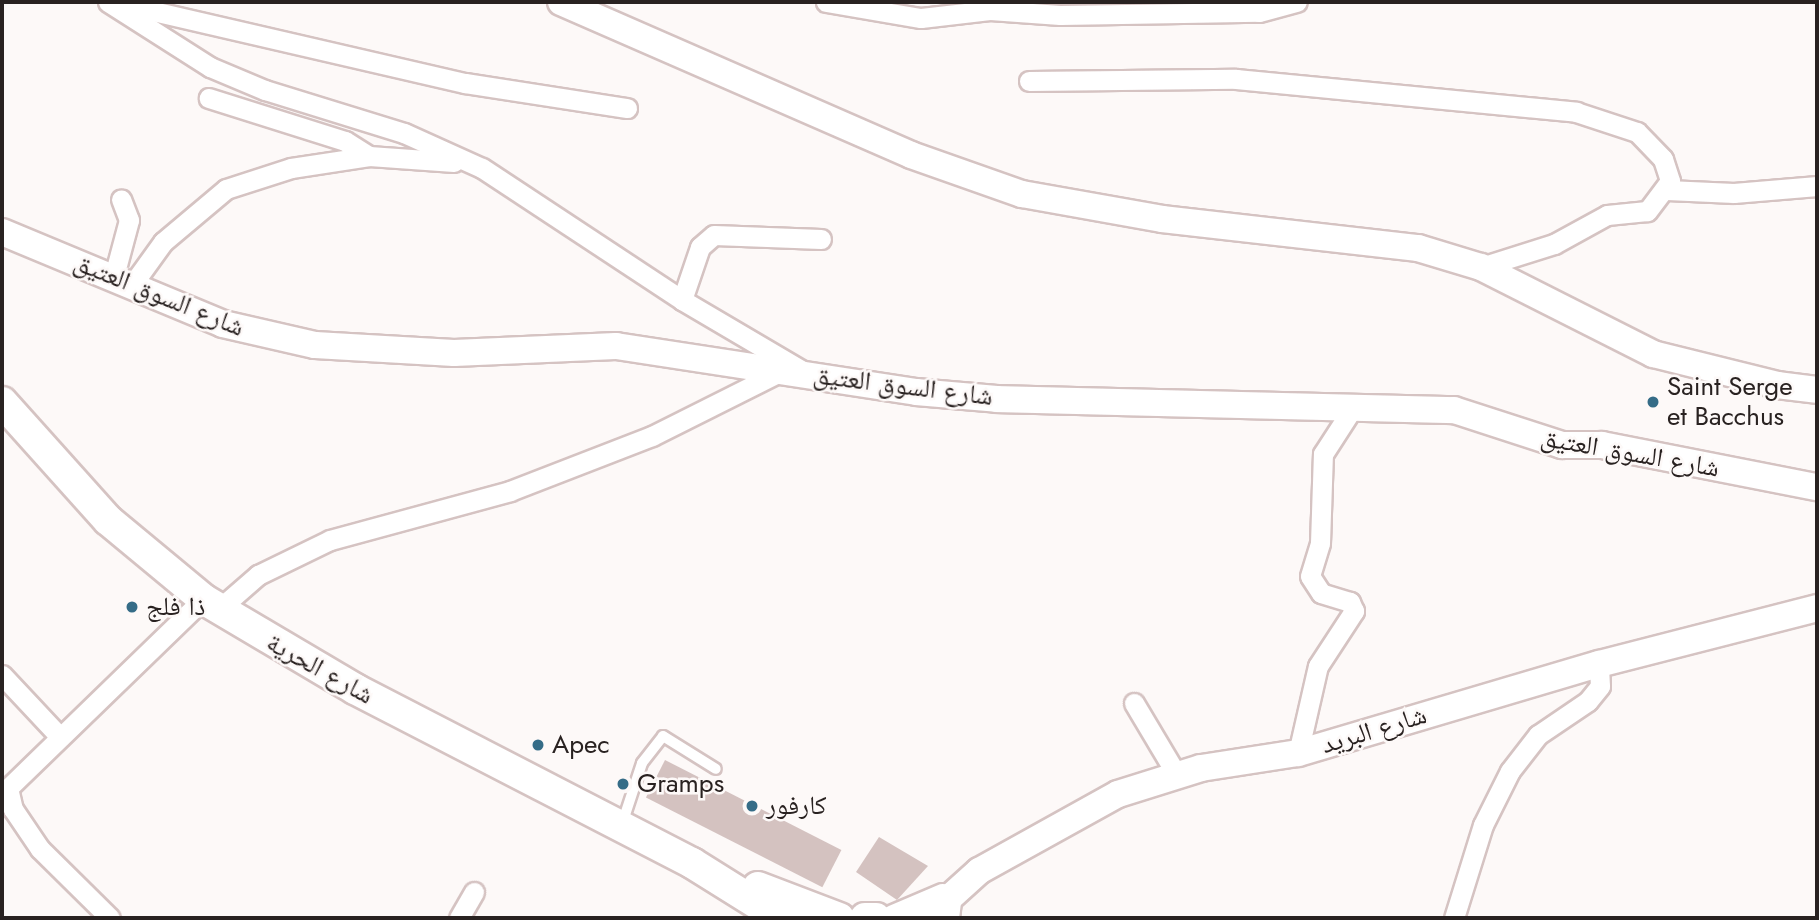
<!DOCTYPE html>
<meta charset="utf-8">
<style>
body{margin:0}
#map{position:relative;width:1819px;height:920px;overflow:hidden;background:#fdf9f8;font-family:Jost,"Noto Naskh Arabic",sans-serif}
div>[style]{position:absolute}
.building>*{inset:0;background:#d4c2c0;transform-origin:0 0}
.roads{filter:drop-shadow(2px 0 #d5c3c2) drop-shadow(-2px 0 #d5c3c2) drop-shadow(0 2px #d5c3c2) drop-shadow(0 -2px #d5c3c2)}
.lane>*{height:10px;margin:-5px;padding:0 5px;transform-origin:5px;border-radius:5px;background:#fff}
.street>*{height:19px;margin:-9.5px;padding:0 9.5px;transform-origin:9.5px;border-radius:9.5px;background:#fff}
.secondary>*{height:26px;margin:-13px;padding:0 13px;transform-origin:13px;border-radius:13px;background:#fff}
.primary>*{height:30px;margin:-15px;padding:0 15px;transform-origin:15px;border-radius:15px;background:#fff}
.dots>*{width:19px;height:19px;translate:-50% -50%;box-sizing:border-box;border:4px solid #fdf9f8;border-radius:50%}
span{translate:-50% -50%;white-space:nowrap;text-align:center;line-height:1.15;-webkit-text-stroke:5px #fdf9f8;paint-order:stroke}
.street-label{font-size:26px;color:#292221}
.poi-label{font-size:26px;color:#292221}
.left{translate:0 -50%;text-align:left}
.frame{position:absolute;inset:0;border:4px solid #292221;pointer-events:none}
</style>
<div id="map">
<div class="building">
<i style="left:665px;top:760px;width:198px;height:42px;rotate:27deg"></i>
<i style="clip-path:polygon(879px 837px,928px 866px,897px 900px,856px 872px)"></i>
</div>
<div class="roads">
<div class="lane">
<i style="left:622px;top:824px;width:64px;rotate:-71.8deg"></i>
<i style="left:642px;top:763px;width:34px;rotate:-52deg"></i>
<i style="left:663px;top:736px;width:62px;rotate:31.9deg"></i>
</div>
<div class="street">
<i style="left:108px;top:2px;width:121px;rotate:32.5deg"></i>
<i style="left:210px;top:67px;width:60px;rotate:22.7deg"></i>
<i style="left:265px;top:90px;width:145px;rotate:17.2deg"></i>
<i style="left:404px;top:133px;width:85px;rotate:24.2deg"></i>
<i style="left:482px;top:168px;width:240px;rotate:33.4deg"></i>
<i style="left:682px;top:300px;width:138px;rotate:30.5deg"></i>
<i style="left:826px;top:2px;width:96px;rotate:9.6deg"></i>
<i style="left:921px;top:18px;width:69px;rotate:-6.6deg"></i>
<i style="left:990px;top:10px;width:70px;rotate:4.1deg"></i>
<i style="left:1060px;top:15px;width:199px;rotate:-0.9deg"></i>
<i style="left:1259px;top:12px;width:39px;rotate:-15deg"></i>
<i style="left:118px;top:3px;width:356px;rotate:13deg"></i>
<i style="left:465px;top:83px;width:164px;rotate:8.8deg"></i>
<i style="left:1029px;top:81px;width:207px;rotate:-0.6deg"></i>
<i style="left:1236px;top:79px;width:342px;rotate:5.5deg"></i>
<i style="left:1576px;top:112px;width:64px;rotate:18.2deg"></i>
<i style="left:1637px;top:132px;width:37px;rotate:46deg"></i>
<i style="left:1663px;top:159px;width:23px;rotate:72deg"></i>
<i style="left:1670px;top:181px;width:38px;rotate:127deg"></i>
<i style="left:1647px;top:211px;width:40px;rotate:174.3deg"></i>
<i style="left:1607px;top:215px;width:60px;rotate:151.3deg"></i>
<i style="left:1554px;top:244px;width:77px;rotate:162.5deg"></i>
<i style="left:369px;top:156px;width:85px;rotate:4deg"></i>
<i style="left:1667px;top:190px;width:67px;rotate:2.6deg"></i>
<i style="left:1734px;top:193px;width:83px;rotate:-4.8deg"></i>
<i style="left:114px;top:276px;width:58px;rotate:-75deg"></i>
<i style="left:129px;top:220px;width:22px;rotate:-111deg"></i>
<i style="left:132px;top:285px;width:53px;rotate:-54.2deg"></i>
<i style="left:163px;top:242px;width:82px;rotate:-40.1deg"></i>
<i style="left:226px;top:189px;width:68px;rotate:-17.9deg"></i>
<i style="left:291px;top:168px;width:79px;rotate:-8.7deg"></i>
<i style="left:369px;top:156px;width:28px;rotate:-148deg"></i>
<i style="left:345px;top:141px;width:143px;rotate:-162.5deg"></i>
<i style="left:682px;top:300px;width:56px;rotate:-71.2deg"></i>
<i style="left:700px;top:247px;width:18px;rotate:-41deg"></i>
<i style="left:714px;top:235px;width:107px;rotate:2.1deg"></i>
<i style="left:219px;top:609px;width:52px;rotate:-41.1deg"></i>
<i style="left:258px;top:575px;width:80px;rotate:-25.9deg"></i>
<i style="left:330px;top:540px;width:187px;rotate:-15.2deg"></i>
<i style="left:510px;top:491px;width:152px;rotate:-21.2deg"></i>
<i style="left:652px;top:436px;width:145px;rotate:-26.6deg"></i>
<i style="left:2px;top:675px;width:85px;rotate:46.9deg"></i>
<i style="left:1134px;top:703px;width:84px;rotate:59.2deg"></i>
<i style="left:1298px;top:753px;width:89px;rotate:-77.1deg"></i>
<i style="left:1318px;top:666px;width:66px;rotate:-56.8deg"></i>
<i style="left:1354px;top:611px;width:10px;rotate:-114deg"></i>
<i style="left:1350px;top:602px;width:30px;rotate:-163deg"></i>
<i style="left:1321px;top:593px;width:20px;rotate:-123deg"></i>
<i style="left:1310px;top:576px;width:34px;rotate:-73deg"></i>
<i style="left:1320px;top:543px;width:89px;rotate:-88.1deg"></i>
<i style="left:1323px;top:454px;width:57px;rotate:-57.1deg"></i>
<i style="left:8px;top:788px;width:22px;rotate:77deg"></i>
<i style="left:13px;top:809px;width:48px;rotate:56deg"></i>
<i style="left:40px;top:849px;width:98px;rotate:44.6deg"></i>
<i style="left:2px;top:794px;width:280px;rotate:-44.1deg"></i>
<i style="left:459px;top:918px;width:30px;rotate:-60deg"></i>
<i style="left:1454px;top:918px;width:97px;rotate:-72.7deg"></i>
<i style="left:1483px;top:825px;width:60px;rotate:-63.4deg"></i>
<i style="left:1510px;top:771px;width:46px;rotate:-52.1deg"></i>
<i style="left:1538px;top:735px;width:60px;rotate:-34.2deg"></i>
<i style="left:1588px;top:701px;width:19px;rotate:-51deg"></i>
<i style="left:1600px;top:686px;width:22px;rotate:-93deg"></i>
</div>
<div class="secondary">
<i style="left:561px;top:2px;width:382px;rotate:23.6deg"></i>
<i style="left:911px;top:155px;width:118px;rotate:19.4deg"></i>
<i style="left:1022px;top:194px;width:142px;rotate:10.1deg"></i>
<i style="left:1162px;top:219px;width:258px;rotate:6.5deg"></i>
<i style="left:1418px;top:248px;width:66px;rotate:16.8deg"></i>
<i style="left:1481px;top:267px;width:193px;rotate:26.8deg"></i>
<i style="left:1653px;top:354px;width:128px;rotate:14deg"></i>
<i style="left:1777px;top:385px;width:40px;rotate:7.1deg"></i>
<i style="left:2px;top:232px;width:239px;rotate:22.6deg"></i>
<i style="left:223px;top:324px;width:94px;rotate:12.9deg"></i>
<i style="left:315px;top:345px;width:139px;rotate:3.3deg"></i>
<i style="left:454px;top:353px;width:162px;rotate:-2.5deg"></i>
<i style="left:616px;top:346px;width:304px;rotate:8.7deg"></i>
<i style="left:916px;top:392px;width:81px;rotate:4.9deg"></i>
<i style="left:997px;top:399px;width:457px;rotate:1.4deg"></i>
<i style="left:1454px;top:410px;width:114px;rotate:18deg"></i>
<i style="left:1562px;top:445px;width:40px"></i>
<i style="left:1602px;top:445px;width:219px;rotate:11.1deg"></i>
<i style="left:894px;top:918px;width:53px;rotate:-23.2deg"></i>
<i style="left:927px;top:918px;width:70px;rotate:-42.1deg"></i>
<i style="left:979px;top:871px;width:159px;rotate:-29deg"></i>
<i style="left:1118px;top:794px;width:87px;rotate:-17.4deg"></i>
<i style="left:1201px;top:768px;width:98px;rotate:-8.8deg"></i>
<i style="left:1298px;top:753px;width:314px;rotate:-16.5deg"></i>
<i style="left:1599px;top:664px;width:225px;rotate:-14.4deg"></i>
</div>
<div class="primary">
<i style="left:2px;top:402px;width:159px;rotate:48.1deg"></i>
<i style="left:108px;top:520px;width:124px;rotate:39.7deg"></i>
<i style="left:203px;top:599px;width:177px;rotate:30.6deg"></i>
<i style="left:355px;top:689px;width:379px;rotate:27.3deg"></i>
<i style="left:692px;top:863px;width:104px;rotate:32deg"></i>
<i style="left:758px;top:887px;width:87px;rotate:20.9deg"></i>
<i style="left:865px;top:918px;width:11px"></i>
<i style="left:944px;top:918px;width:17px;rotate:-83deg"></i>
</div>
</div>
<div class="dots">
<i style="left:1653px;top:402px;background:#356c87"></i>
<i style="left:132px;top:607px;background:#356c87"></i>
<i style="left:538px;top:745px;background:#356c87"></i>
<i style="left:623px;top:784px;background:#356c87"></i>
<i style="left:752px;top:806px;background:#356c87"></i>
</div>
<div class="street-label">
<span style="left:159px;top:295px;rotate:22deg">شارع السوق العتيق</span>
<span style="left:903px;top:386px;rotate:7deg">شارع السوق العتيق</span>
<span style="left:1630px;top:453px;rotate:10deg">شارع السوق العتيق</span>
<span style="left:320px;top:669px;rotate:29deg">شارع الحرية</span>
<span style="left:1374px;top:730px;rotate:-17deg">شارع البريد</span>
</div>
<div class="poi-label">
<span class="left" style="left:1667px;top:402px">Saint Serge<br>et Bacchus</span>
<span class="left" style="left:146px;top:607px">ذا فلج</span>
<span class="left" style="left:552px;top:745px">Apec</span>
<span class="left" style="left:637px;top:784px">Gramps</span>
<span class="left" style="left:766px;top:806px">كارفور</span>
</div>
<div class="frame"></div>
</div>
